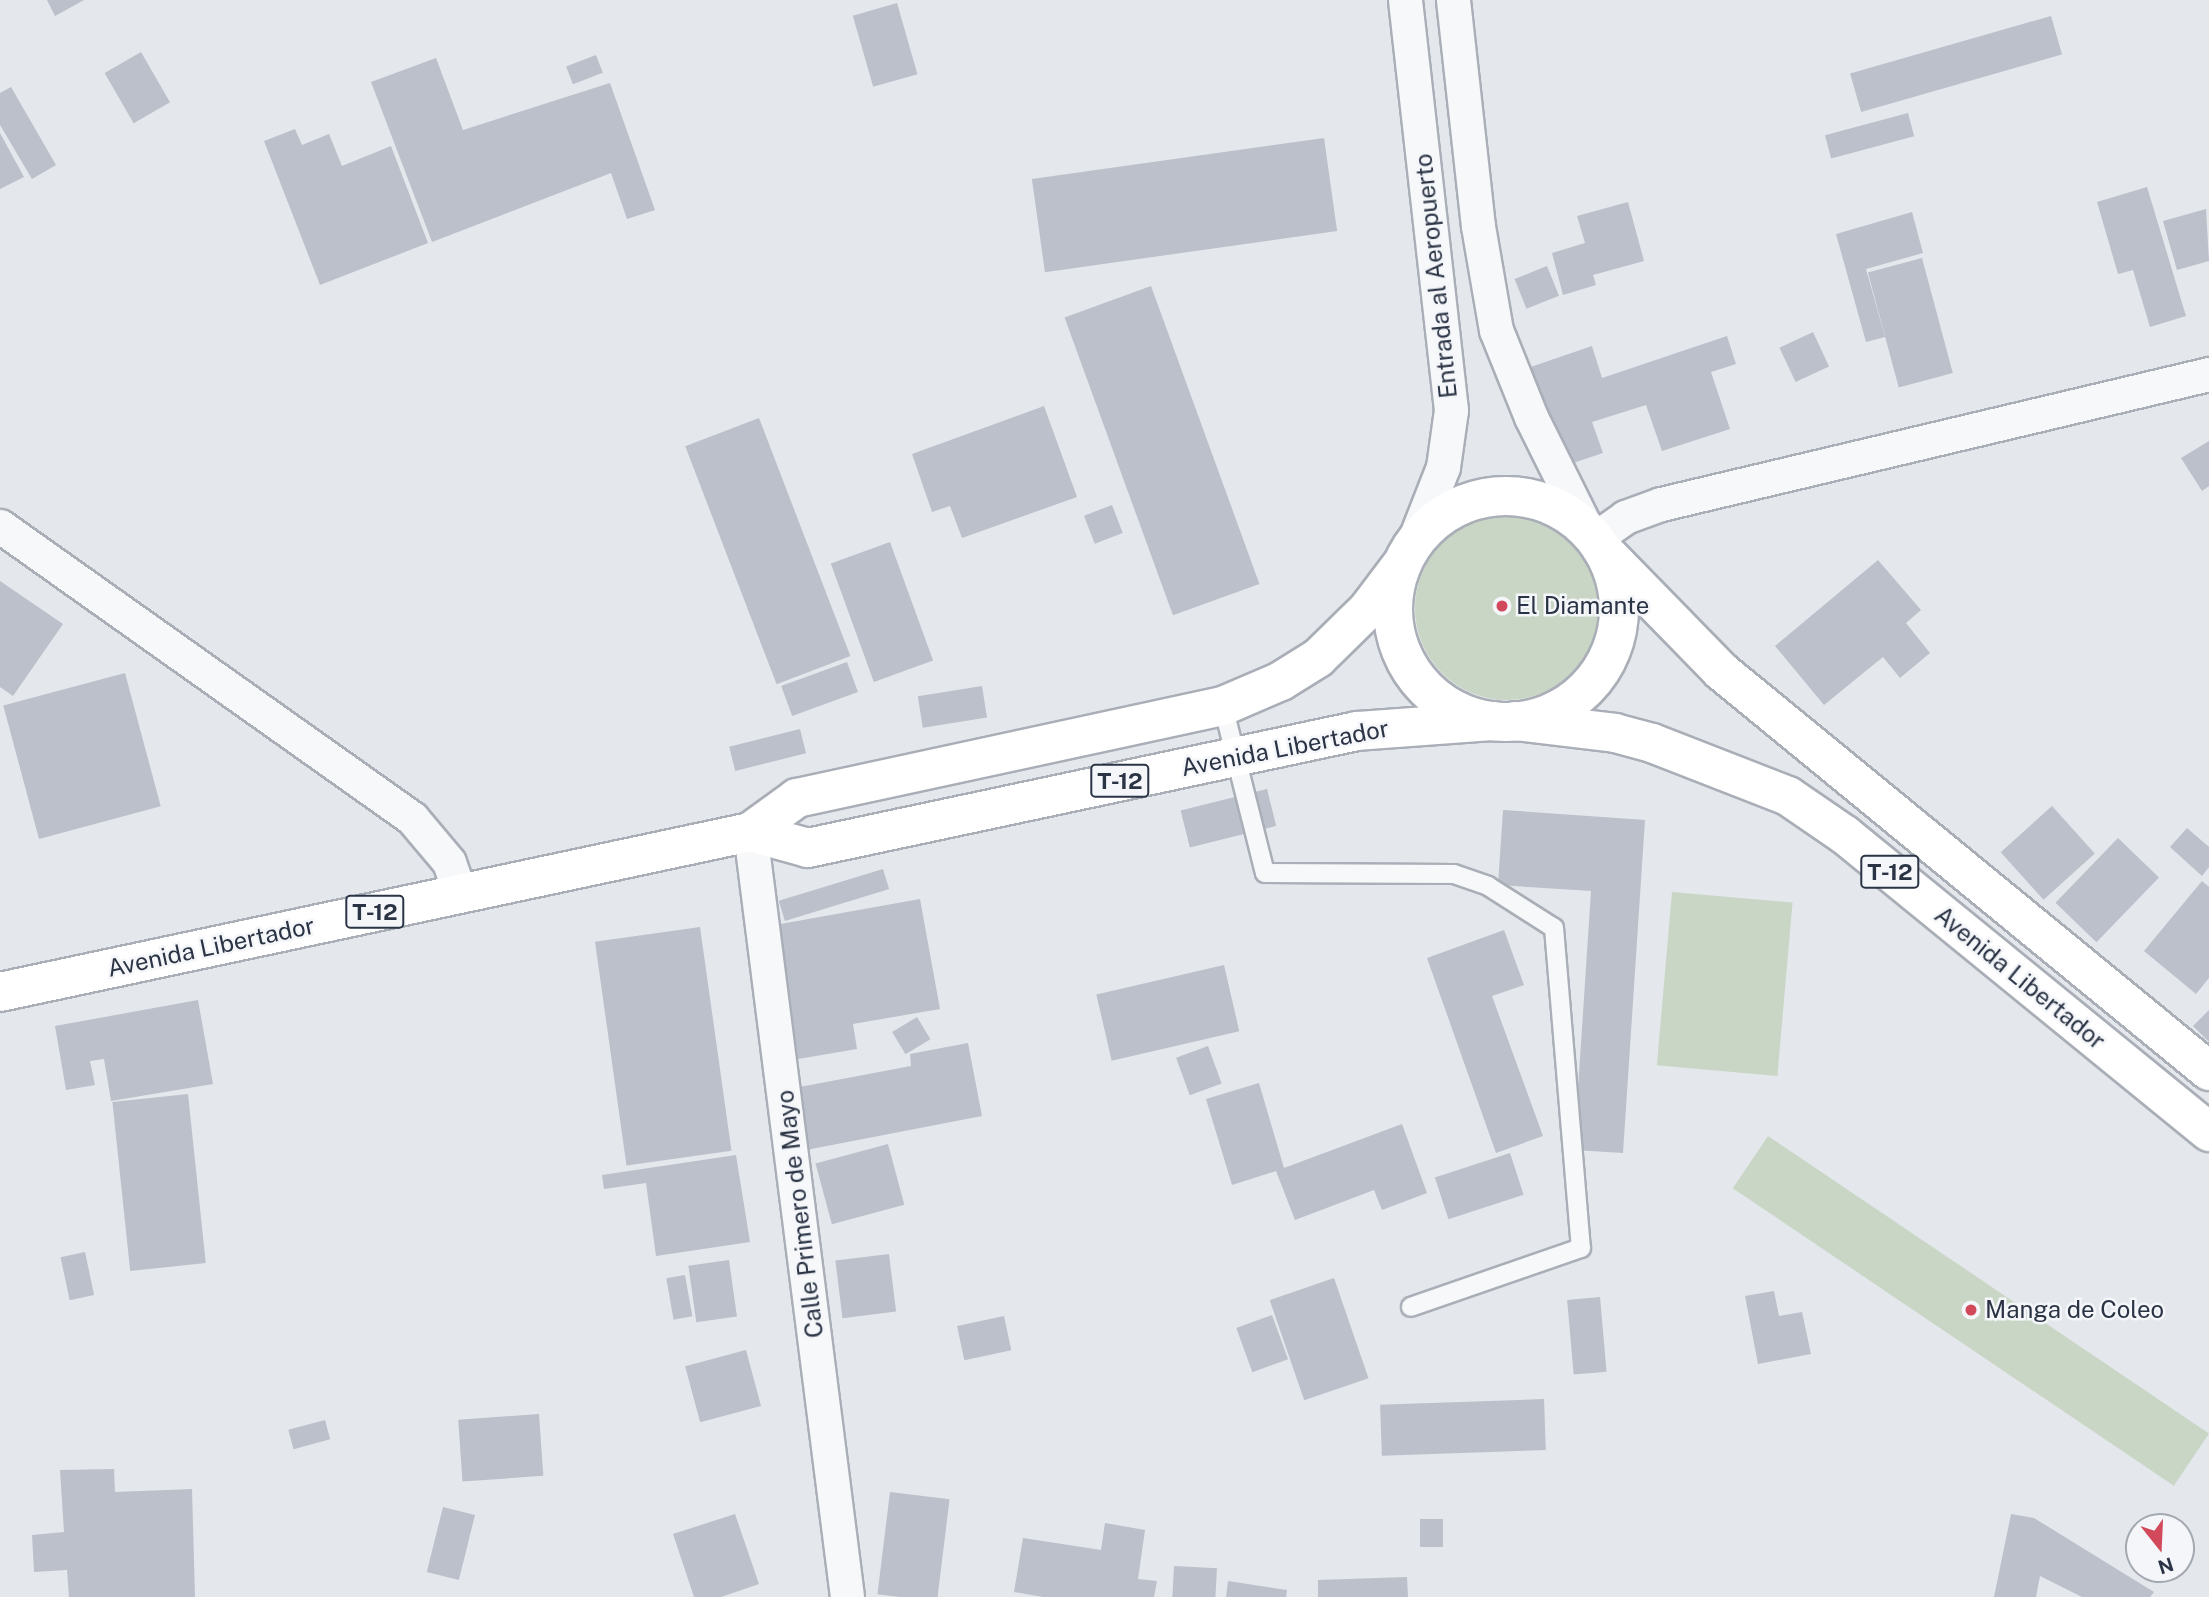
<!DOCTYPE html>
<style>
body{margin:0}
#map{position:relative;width:2209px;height:1597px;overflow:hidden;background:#e4e7ec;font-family:"Public Sans",sans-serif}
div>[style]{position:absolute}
.green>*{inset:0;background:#c9d6c5;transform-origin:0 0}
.round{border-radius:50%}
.building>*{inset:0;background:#bbc0ca;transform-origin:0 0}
.roads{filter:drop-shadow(2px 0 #a9aeb7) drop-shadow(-2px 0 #a9aeb7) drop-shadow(0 2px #a9aeb7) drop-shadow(0 -2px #a9aeb7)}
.lane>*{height:18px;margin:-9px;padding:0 9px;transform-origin:9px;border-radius:9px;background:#f7f8fa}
.street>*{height:33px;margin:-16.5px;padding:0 16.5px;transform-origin:16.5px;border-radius:16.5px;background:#f7f8fa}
.highway>*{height:38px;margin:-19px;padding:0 19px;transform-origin:19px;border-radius:19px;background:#fff}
.highway>.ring{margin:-19px;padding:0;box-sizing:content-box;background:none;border:38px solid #fff;border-radius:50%}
.dots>*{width:19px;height:19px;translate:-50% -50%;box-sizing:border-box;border:4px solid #f4f6f9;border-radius:50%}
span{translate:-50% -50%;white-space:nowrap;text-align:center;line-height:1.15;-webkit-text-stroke:5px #f4f6f9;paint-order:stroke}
.shield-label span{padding:2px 5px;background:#f4f6f9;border:2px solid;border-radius:5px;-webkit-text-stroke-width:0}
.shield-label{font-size:23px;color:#2b3445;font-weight:700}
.street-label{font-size:24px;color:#2b3445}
.poi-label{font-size:24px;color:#2b3445}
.left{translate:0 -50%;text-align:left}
.north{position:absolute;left:2125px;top:1513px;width:70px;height:70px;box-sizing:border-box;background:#f4f6f9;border:2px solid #a4a8b1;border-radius:50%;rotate:162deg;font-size:19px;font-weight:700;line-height:28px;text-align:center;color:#2b3445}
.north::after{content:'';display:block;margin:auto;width:24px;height:32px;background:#d1495b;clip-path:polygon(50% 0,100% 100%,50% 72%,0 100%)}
</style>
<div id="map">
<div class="green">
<i class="round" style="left:1415px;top:516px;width:184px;height:184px"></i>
<i style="left:1672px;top:892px;width:121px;height:174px;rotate:5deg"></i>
<i style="left:1768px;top:1136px;width:532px;height:63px;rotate:34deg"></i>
</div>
<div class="building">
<i style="clip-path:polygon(47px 0,84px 0,55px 16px)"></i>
<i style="left:897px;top:3px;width:74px;height:46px;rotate:74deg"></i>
<i style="left:2051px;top:16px;width:40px;height:209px;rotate:74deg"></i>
<i style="left:141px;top:52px;width:58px;height:42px;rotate:60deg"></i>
<i style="left:596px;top:55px;width:19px;height:32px;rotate:69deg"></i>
<i style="clip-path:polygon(436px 58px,463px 130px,610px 83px,655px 210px,627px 219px,611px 173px,432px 242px,371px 82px)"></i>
<i style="clip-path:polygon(11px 87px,56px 165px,32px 179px,0 125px,0 93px)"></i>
<i style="left:1908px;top:113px;width:24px;height:86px;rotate:75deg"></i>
<i style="clip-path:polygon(295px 129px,302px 145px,329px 134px,342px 166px,391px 146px,428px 243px,320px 285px,264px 141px)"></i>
<i style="clip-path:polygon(0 133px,24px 177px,0 189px)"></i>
<i style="left:1324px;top:138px;width:94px;height:295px;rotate:82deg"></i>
<i style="clip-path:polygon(2147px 187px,2186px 316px,2150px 327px,2133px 270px,2118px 274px,2097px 202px)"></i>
<i style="clip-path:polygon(1628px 202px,1644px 261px,1593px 275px,1596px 285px,1563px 295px,1552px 253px,1585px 243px,1577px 216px)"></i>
<i style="clip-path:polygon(2206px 209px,2209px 261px,2177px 270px,2163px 221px)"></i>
<i style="clip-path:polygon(1912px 212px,1923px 253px,1866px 269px,1885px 337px,1866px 342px,1836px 234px)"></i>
<i style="left:1922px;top:258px;width:119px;height:56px;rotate:75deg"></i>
<i style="left:1547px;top:266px;width:32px;height:35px;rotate:68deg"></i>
<i style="left:1151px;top:286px;width:317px;height:92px;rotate:70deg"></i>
<i style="left:1813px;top:332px;width:38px;height:37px;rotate:65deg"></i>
<i style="clip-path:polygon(1727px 336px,1736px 364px,1711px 372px,1730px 429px,1662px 451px,1646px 405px,1592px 422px,1603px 453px,1555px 469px,1522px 370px,1592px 346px,1602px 378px)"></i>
<i style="clip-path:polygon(1044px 406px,1077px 497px,962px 538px,950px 506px,932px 512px,912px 454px)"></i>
<i style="left:759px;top:418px;width:255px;height:79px;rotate:69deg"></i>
<i style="clip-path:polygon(2209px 441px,2209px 486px,2202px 491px,2181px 458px)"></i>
<i style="left:1112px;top:505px;width:30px;height:30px;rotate:69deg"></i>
<i style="left:890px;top:542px;width:126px;height:63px;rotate:70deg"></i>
<i style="clip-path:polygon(1878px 560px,1921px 610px,1906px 623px,1930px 653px,1900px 678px,1883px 657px,1824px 705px,1775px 646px)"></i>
<i style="clip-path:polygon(0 581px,63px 624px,13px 696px,0 687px)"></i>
<i style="left:847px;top:662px;width:32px;height:70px;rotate:70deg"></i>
<i style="left:125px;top:673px;width:138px;height:126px;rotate:75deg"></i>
<i style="left:982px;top:686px;width:32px;height:65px;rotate:81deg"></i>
<i style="left:800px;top:729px;width:25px;height:73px;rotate:76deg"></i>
<i style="left:1267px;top:789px;width:38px;height:89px;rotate:76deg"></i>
<i style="left:2052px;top:806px;width:64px;height:69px;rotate:48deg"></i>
<i style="clip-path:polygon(1503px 810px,1645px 820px,1623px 1153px,1574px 1150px,1591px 891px,1498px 885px)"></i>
<i style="clip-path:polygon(2187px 828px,2209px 847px,2209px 867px,2202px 876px,2170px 847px)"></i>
<i style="left:2118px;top:838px;width:57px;height:90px;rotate:44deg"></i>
<i style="left:883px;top:869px;width:21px;height:109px;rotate:73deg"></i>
<i style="clip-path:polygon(2202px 881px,2209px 887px,2209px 978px,2196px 994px,2144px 951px)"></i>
<i style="clip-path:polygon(920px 899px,940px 1009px,853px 1024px,857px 1049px,798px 1059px,775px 925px)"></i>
<i style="left:700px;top:927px;width:226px;height:106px;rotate:82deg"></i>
<i style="clip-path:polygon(1504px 930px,1524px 985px,1492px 996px,1543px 1136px,1496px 1153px,1427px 958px)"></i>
<i style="left:1224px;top:965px;width:68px;height:131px;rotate:77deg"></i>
<i style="clip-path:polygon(198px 1000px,213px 1084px,111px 1101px,104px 1059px,90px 1061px,95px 1085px,66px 1090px,55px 1026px)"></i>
<i style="clip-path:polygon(2209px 1010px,2209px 1042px,2193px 1026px)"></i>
<i style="left:917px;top:1017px;width:26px;height:29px;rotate:59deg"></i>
<i style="clip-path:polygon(968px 1043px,982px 1116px,801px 1151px,789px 1089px,911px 1066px,910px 1054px)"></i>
<i style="left:1208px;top:1046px;width:40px;height:34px;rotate:70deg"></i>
<i style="clip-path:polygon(1259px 1083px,1284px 1168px,1402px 1124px,1427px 1193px,1382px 1210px,1374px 1190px,1295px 1220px,1276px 1171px,1232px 1185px,1206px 1099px)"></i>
<i style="left:188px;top:1094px;width:170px;height:76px;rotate:84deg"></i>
<i style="left:888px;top:1144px;width:63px;height:75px;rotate:75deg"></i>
<i style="left:1510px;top:1153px;width:44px;height:79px;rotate:72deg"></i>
<i style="clip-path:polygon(736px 1155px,750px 1242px,656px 1256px,646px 1183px,604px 1189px,602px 1175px)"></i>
<i style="left:85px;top:1252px;width:44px;height:25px;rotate:78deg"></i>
<i style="left:889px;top:1254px;width:58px;height:54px;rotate:83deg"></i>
<i style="left:729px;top:1260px;width:57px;height:41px;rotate:82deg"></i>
<i style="left:685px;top:1275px;width:42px;height:19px;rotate:80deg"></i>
<i style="left:1334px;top:1278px;width:106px;height:68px;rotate:71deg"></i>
<i style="clip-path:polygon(1774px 1291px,1779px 1316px,1802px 1312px,1811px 1354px,1758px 1364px,1745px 1296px)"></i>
<i style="left:1600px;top:1297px;width:75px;height:33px;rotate:85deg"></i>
<i style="left:1272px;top:1315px;width:47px;height:38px;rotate:70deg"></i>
<i style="left:1004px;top:1316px;width:35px;height:48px;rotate:78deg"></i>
<i style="left:746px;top:1350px;width:58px;height:63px;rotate:75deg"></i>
<i style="left:1544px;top:1399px;width:51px;height:164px;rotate:88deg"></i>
<i style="left:539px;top:1414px;width:62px;height:81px;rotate:86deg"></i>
<i style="left:325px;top:1420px;width:20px;height:38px;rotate:75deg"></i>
<i style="clip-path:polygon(114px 1469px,115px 1492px,192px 1489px,195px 1597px,69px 1597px,67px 1570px,34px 1572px,32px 1535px,64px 1532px,60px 1470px)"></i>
<i style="left:890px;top:1492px;width:60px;height:103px;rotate:7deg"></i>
<i style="left:443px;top:1507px;width:33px;height:67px;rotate:14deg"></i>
<i style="clip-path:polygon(735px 1514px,759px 1584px,721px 1597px,694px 1597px,673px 1534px)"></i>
<i style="clip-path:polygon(2011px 1514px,2034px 1518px,2154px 1592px,2150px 1597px,2082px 1597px,2040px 1576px,2036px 1597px,1994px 1597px)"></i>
<i style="left:1420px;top:1519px;width:23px;height:28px"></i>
<i style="clip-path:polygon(1105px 1523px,1145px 1530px,1138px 1579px,1157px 1581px,1154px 1597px,1043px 1597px,1014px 1592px,1023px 1538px,1101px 1550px)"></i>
<i style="left:1174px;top:1566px;width:43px;height:31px;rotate:3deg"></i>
<i style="clip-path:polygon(1407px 1577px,1408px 1597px,1318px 1597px,1318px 1580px)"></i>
<i style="clip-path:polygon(1228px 1581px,1287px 1590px,1286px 1597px,1226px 1597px)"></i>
</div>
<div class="roads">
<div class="lane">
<i style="left:1223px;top:706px;width:172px;rotate:75.9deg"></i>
<i style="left:1265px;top:873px;width:189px;rotate:0.3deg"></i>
<i style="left:1454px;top:874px;width:36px;rotate:19deg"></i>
<i style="left:1488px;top:886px;width:78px;rotate:32.5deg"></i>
<i style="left:1554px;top:928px;width:321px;rotate:85.2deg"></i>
<i style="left:1581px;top:1248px;width:180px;rotate:160.9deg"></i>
</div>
<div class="street">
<i style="left:1405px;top:0;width:413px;rotate:83.6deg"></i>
<i style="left:1451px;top:410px;width:58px;rotate:98deg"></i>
<i style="left:1443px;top:467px;width:85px;rotate:111.4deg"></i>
<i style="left:1453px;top:0;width:227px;rotate:83.7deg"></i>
<i style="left:1478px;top:226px;width:106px;rotate:80.2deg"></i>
<i style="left:1496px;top:330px;width:94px;rotate:68.1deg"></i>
<i style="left:1531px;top:417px;width:128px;rotate:63.6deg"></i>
<i style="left:0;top:526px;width:505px;rotate:35.33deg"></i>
<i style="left:412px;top:818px;width:57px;rotate:49.9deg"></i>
<i style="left:449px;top:862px;width:34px;rotate:71deg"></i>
<i style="left:1594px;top:539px;width:38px;rotate:-35deg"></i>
<i style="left:1625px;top:517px;width:38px;rotate:-20deg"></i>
<i style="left:1661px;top:504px;width:563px;rotate:-13.35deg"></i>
<i style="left:750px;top:832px;width:771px;rotate:82.77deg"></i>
</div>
<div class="highway">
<i class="ring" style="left:1393px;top:496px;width:188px;height:188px"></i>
<i style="left:1601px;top:548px;width:172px;rotate:45.7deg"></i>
<i style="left:1721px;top:671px;width:631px;rotate:39.34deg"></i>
<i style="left:1515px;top:721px;width:101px;rotate:6.8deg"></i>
<i style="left:1615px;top:733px;width:38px;rotate:15deg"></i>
<i style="left:1652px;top:743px;width:146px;rotate:21.3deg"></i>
<i style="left:1788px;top:796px;width:69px;rotate:34.4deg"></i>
<i style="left:1845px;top:835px;width:470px;rotate:39.2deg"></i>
<i style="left:750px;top:832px;width:60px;rotate:15.4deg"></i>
<i style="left:808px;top:848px;width:561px;rotate:-12.03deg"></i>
<i style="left:1357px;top:731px;width:137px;rotate:-4.2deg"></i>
<i style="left:0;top:992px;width:767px;rotate:-12.04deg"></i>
<i style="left:750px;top:832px;width:58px;rotate:-35.9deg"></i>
<i style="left:797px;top:798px;width:436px;rotate:-12.2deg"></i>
<i style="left:1223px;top:706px;width:63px;rotate:-23.3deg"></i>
<i style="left:1281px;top:681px;width:44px;rotate:-31.9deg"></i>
<i style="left:1318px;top:658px;width:70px;rotate:-44.4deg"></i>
<i style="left:1368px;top:609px;width:56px;rotate:-52.9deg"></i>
</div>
</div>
<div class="dots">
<i style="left:1502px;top:606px;background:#d1495b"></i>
<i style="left:1971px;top:1310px;background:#d1495b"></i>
</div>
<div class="shield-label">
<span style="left:1120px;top:781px">T-12</span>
<span style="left:1890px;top:872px">T-12</span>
<span style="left:375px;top:912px">T-12</span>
</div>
<div class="street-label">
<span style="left:1436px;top:276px;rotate:-96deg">Entrada al Aeropuerto</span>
<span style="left:1285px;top:748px;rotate:-11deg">Avenida Libertador</span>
<span style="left:211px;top:947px;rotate:-12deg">Avenida Libertador</span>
<span style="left:2020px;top:978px;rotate:39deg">Avenida Libertador</span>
<span style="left:800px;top:1214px;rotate:-97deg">Calle Primero de Mayo</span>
</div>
<div class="poi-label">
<span class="left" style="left:1516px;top:606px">El Diamante</span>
<span class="left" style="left:1985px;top:1310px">Manga de Coleo</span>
</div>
<div class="north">N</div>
</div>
